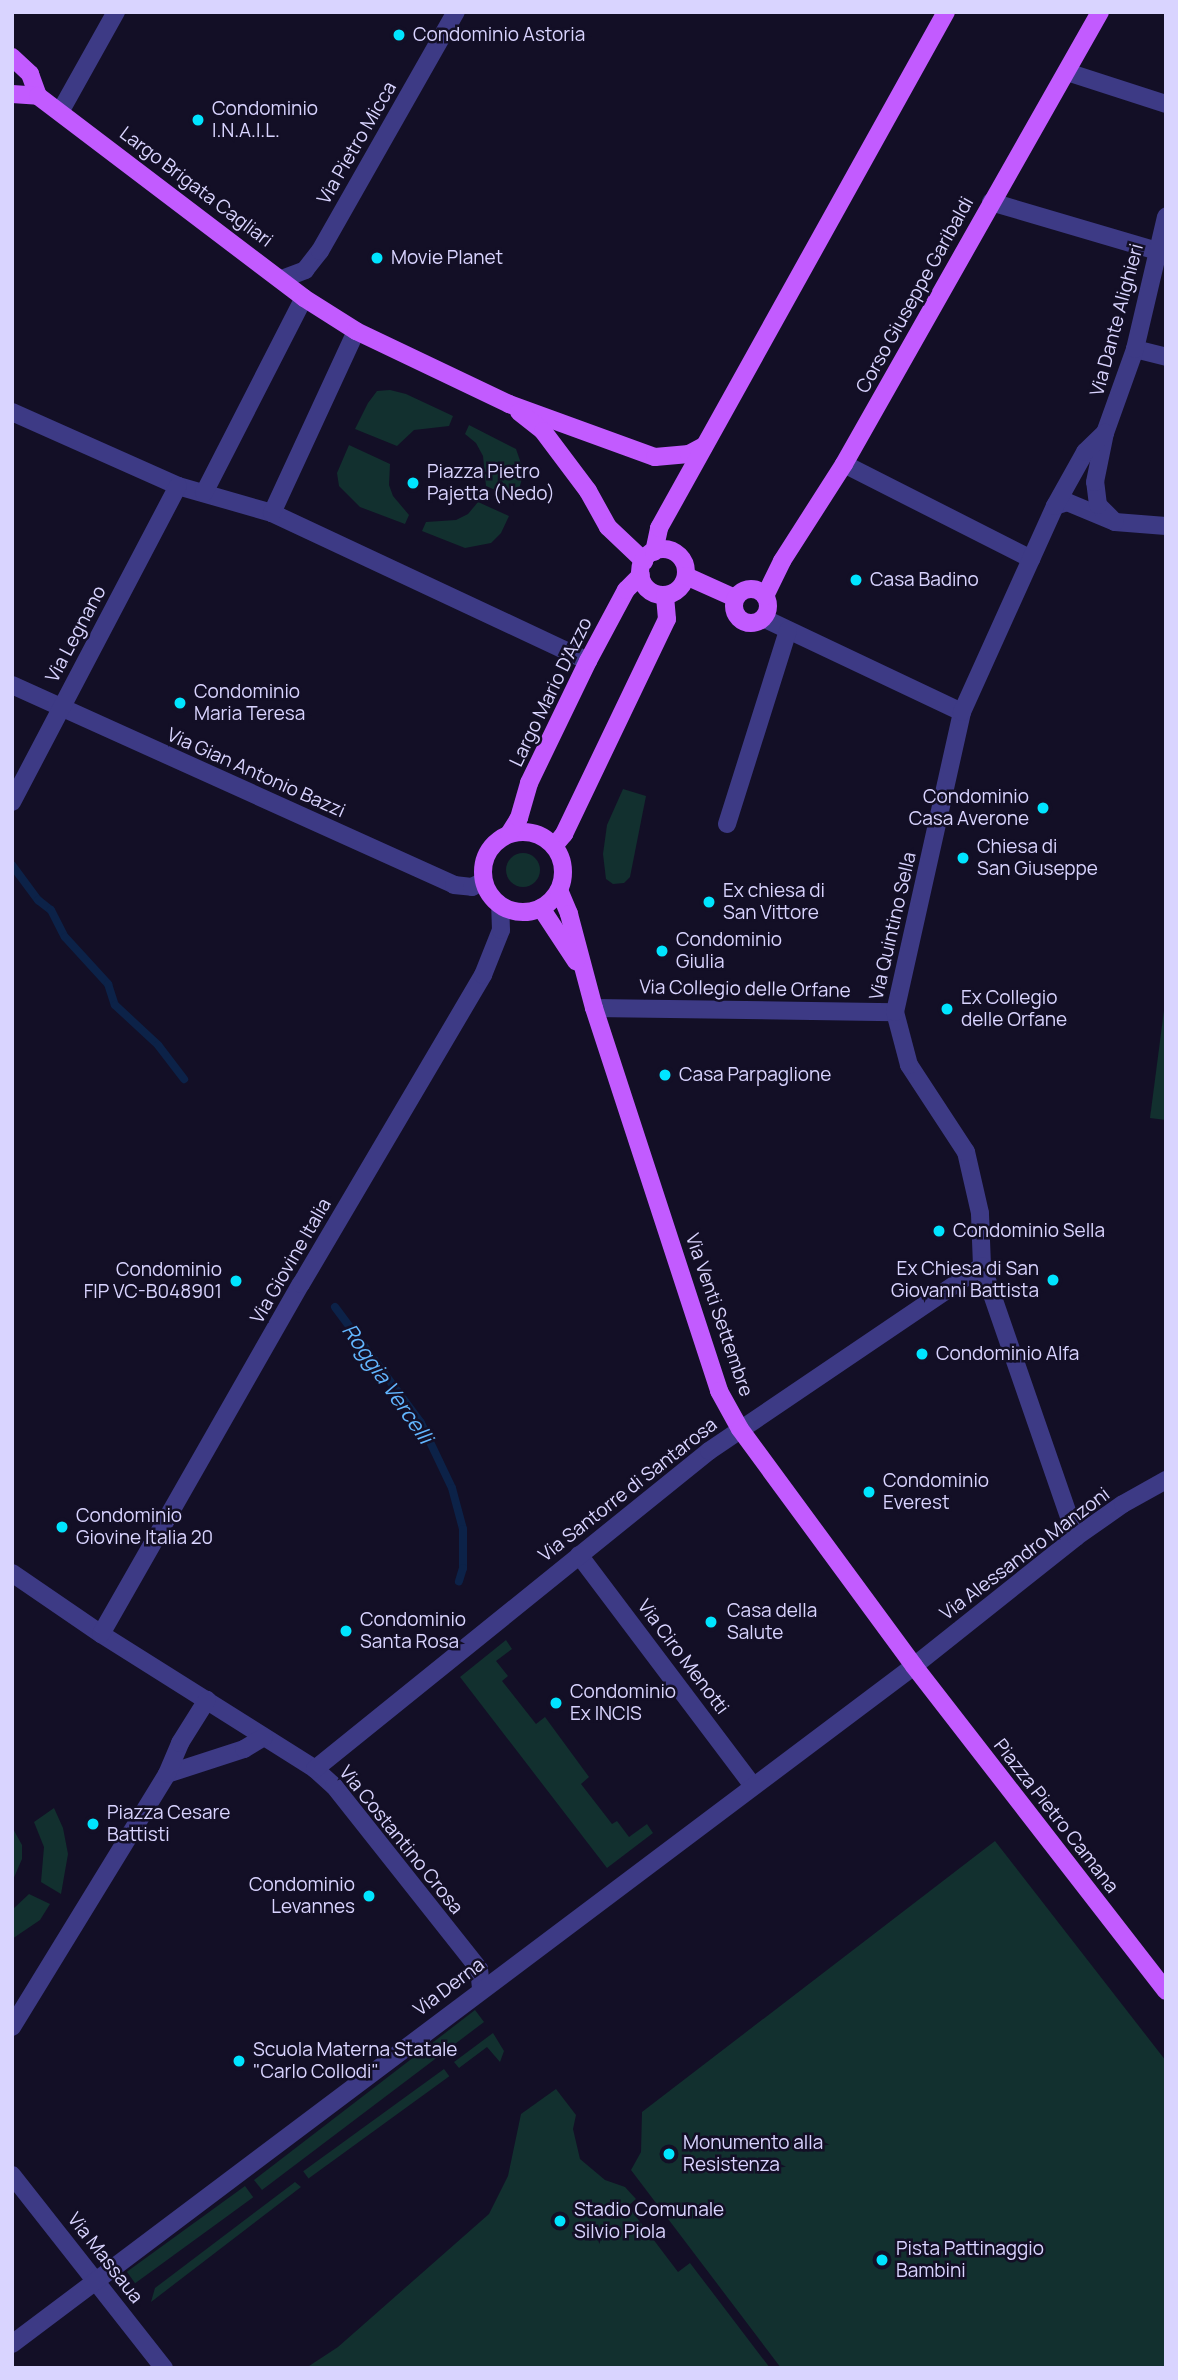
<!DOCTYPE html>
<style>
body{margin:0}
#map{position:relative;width:1178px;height:2380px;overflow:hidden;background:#130f26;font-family:Manrope,sans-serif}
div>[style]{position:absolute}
.green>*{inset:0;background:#12302f;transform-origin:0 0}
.round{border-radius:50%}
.stream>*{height:8px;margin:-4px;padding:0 4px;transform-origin:4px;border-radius:4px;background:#0c2248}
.minor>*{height:18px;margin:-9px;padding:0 9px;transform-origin:9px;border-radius:9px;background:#3d3a85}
.major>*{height:18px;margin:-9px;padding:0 9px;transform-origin:9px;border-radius:9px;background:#c25bff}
.major>.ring{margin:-9px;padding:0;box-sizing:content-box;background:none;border:18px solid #c25bff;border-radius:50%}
.dots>*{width:19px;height:19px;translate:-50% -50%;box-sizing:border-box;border:4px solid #130f26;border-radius:50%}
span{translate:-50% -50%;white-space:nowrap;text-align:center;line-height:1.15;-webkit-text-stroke:5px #130f26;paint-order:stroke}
.poi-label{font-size:19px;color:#d9d4ff}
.left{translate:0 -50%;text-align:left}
.right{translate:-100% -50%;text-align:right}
.street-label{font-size:19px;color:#d9d4ff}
.water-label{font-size:21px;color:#62b6ff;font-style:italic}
.frame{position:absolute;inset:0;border:14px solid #d9d4ff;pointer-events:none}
</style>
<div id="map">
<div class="green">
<i style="clip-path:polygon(390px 390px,406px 394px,453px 416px,449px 426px,414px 430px,397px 446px,355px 429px,368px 403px,377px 391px)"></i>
<i style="clip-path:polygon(469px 425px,516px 449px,524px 472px,516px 499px,486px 486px,483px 456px,476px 443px,465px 434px)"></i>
<i style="clip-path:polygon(349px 445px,390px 464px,389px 485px,393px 496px,409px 515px,405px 524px,360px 507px,339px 486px,337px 473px)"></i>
<i style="clip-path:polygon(478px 502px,509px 516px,501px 533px,491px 543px,465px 548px,422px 531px,426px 522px,456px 520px,468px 514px)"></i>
<i style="clip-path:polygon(623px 789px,646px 796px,630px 877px,624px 883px,613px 884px,606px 879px,603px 854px,607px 825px)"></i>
<i class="round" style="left:506px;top:853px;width:34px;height:34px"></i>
<i style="clip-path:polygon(1166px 995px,1166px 1120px,1150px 1118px)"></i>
<i style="clip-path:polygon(506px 1640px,512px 1649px,496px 1661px,508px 1676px,502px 1681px,536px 1724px,545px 1717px,589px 1777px,581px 1784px,612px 1824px,617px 1821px,629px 1837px,647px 1824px,653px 1833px,607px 1868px,460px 1677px)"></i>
<i style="clip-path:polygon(54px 1808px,63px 1828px,68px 1854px,61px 1894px,41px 1882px,44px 1847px,34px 1822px)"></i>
<i style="clip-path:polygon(12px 1827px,22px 1845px,22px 1859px,12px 1882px)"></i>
<i style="clip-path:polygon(995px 1841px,1166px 2061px,1166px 2368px,781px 2368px,631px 2170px,641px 2152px,642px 2112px)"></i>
<i style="clip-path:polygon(29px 1894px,50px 1904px,40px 1920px,12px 1939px,12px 1910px)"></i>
<i style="clip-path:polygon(475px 2010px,484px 2022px,262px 2190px,254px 2180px)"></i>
<i style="clip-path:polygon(493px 2033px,504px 2051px,500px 2062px,487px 2047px,459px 2068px,454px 2062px)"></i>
<i style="left:444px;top:2069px;width:9px;height:174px;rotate:54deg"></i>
<i style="clip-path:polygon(556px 2089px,576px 2115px,573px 2129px,580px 2159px,605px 2180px,625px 2187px,636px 2199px,628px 2206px,678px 2272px,690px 2263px,770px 2368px,306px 2368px,338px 2347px,489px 2214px,508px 2176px,521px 2114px)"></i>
<i style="clip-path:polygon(295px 2182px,301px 2187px,151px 2302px,155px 2288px)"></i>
<i style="left:245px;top:2186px;width:14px;height:146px;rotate:54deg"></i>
</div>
<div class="stream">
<i style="left:12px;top:865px;width:44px;rotate:53.4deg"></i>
<i style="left:38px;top:900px;width:16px;rotate:38deg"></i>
<i style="left:51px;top:910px;width:30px;rotate:63deg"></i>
<i style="left:65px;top:937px;width:64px;rotate:47.5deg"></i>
<i style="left:108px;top:984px;width:22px;rotate:72deg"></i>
<i style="left:115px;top:1005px;width:59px;rotate:42.9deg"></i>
<i style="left:158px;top:1045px;width:43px;rotate:52.6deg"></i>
<i style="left:335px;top:1307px;width:144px;rotate:53.4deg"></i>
<i style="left:421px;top:1423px;width:72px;rotate:64.5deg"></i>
<i style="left:452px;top:1488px;width:42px;rotate:75deg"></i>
<i style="left:463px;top:1529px;width:39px;rotate:90deg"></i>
<i style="left:463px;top:1568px;width:14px;rotate:107deg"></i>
</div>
<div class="minor">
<i style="left:1067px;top:72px;width:104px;rotate:17.9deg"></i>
<i style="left:60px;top:112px;width:115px;rotate:-60.8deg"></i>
<i style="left:991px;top:202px;width:173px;rotate:16.4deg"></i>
<i style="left:282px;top:279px;width:25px;rotate:-21deg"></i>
<i style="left:305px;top:270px;width:24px;rotate:-52deg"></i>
<i style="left:320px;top:251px;width:275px;rotate:-60.4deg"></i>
<i style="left:1135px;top:349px;width:32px;rotate:14deg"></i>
<i style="left:12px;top:412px;width:182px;rotate:24deg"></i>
<i style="left:178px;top:486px;width:98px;rotate:16deg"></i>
<i style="left:272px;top:513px;width:349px;rotate:25.1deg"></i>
<i style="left:844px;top:464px;width:210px;rotate:26.9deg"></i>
<i style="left:204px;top:493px;width:219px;rotate:-62.9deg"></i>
<i style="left:1055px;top:506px;width:13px;rotate:-18deg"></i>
<i style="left:1067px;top:502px;width:52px;rotate:22.6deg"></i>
<i style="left:1115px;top:522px;width:51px;rotate:4.5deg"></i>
<i style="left:272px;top:513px;width:200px;rotate:-65.2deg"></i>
<i style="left:1115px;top:522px;width:24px;rotate:-135deg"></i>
<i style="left:1098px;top:505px;width:23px;rotate:-97deg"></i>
<i style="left:1095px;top:482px;width:50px;rotate:-78.5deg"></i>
<i style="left:1105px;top:433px;width:89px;rotate:-70.3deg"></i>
<i style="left:1135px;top:349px;width:136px;rotate:-76.8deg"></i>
<i style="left:763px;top:618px;width:220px;rotate:25.3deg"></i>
<i style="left:12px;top:685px;width:485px;rotate:24.3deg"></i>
<i style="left:454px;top:885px;width:18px;rotate:6deg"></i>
<i style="left:472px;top:887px;width:13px;rotate:-27deg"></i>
<i style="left:12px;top:802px;width:357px;rotate:-62.3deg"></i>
<i style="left:727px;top:824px;width:203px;rotate:-72.5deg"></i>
<i style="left:594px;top:1008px;width:301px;rotate:0.8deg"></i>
<i style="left:1076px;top:1537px;width:287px;rotate:-109.1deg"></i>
<i style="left:982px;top:1266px;width:53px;rotate:-92.2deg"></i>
<i style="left:980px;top:1213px;width:63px;rotate:-102.9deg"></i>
<i style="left:966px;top:1152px;width:104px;rotate:-123.2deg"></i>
<i style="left:909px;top:1065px;width:55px;rotate:-104.8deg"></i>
<i style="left:895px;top:1012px;width:307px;rotate:-77.4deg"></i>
<i style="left:962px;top:712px;width:226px;rotate:-65.7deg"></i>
<i style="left:1055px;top:506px;width:62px;rotate:-60.9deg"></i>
<i style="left:1085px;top:452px;width:28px;rotate:-44deg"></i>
<i style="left:579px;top:1555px;width:289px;rotate:53deg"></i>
<i style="left:12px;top:1573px;width:108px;rotate:34.4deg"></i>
<i style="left:101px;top:1634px;width:253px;rotate:32.2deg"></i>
<i style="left:315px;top:1769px;width:25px;rotate:42deg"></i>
<i style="left:334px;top:1786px;width:233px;rotate:51.6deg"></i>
<i style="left:479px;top:1969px;width:20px;rotate:84deg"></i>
<i style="left:101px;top:1634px;width:403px;rotate:-60.3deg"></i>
<i style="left:301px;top:1284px;width:359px;rotate:-59.5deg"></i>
<i style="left:483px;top:975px;width:48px;rotate:-68.2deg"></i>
<i style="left:501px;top:930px;width:25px;rotate:-92deg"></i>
<i style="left:315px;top:1769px;width:506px;rotate:-38.91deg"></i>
<i style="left:709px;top:1451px;width:330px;rotate:-34.1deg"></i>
<i style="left:167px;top:1774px;width:81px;rotate:-18deg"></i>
<i style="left:244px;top:1749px;width:23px;rotate:-31deg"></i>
<i style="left:12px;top:2027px;width:297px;rotate:-58.5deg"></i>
<i style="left:167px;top:1774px;width:34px;rotate:-67deg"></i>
<i style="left:180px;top:1743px;width:51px;rotate:-57.9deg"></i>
<i style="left:12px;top:2175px;width:246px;rotate:51.8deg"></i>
<i style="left:12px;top:2344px;width:1128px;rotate:-36.93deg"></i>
<i style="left:914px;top:1666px;width:207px;rotate:-38.5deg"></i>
<i style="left:1076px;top:1537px;width:57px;rotate:-35.1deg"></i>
<i style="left:1123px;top:1504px;width:49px;rotate:-29.2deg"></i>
</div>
<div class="major">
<i style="left:12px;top:57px;width:25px;rotate:43deg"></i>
<i style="left:30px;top:74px;width:23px;rotate:70deg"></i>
<i style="left:12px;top:94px;width:26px;rotate:4deg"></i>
<i style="left:38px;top:96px;width:334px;rotate:37.2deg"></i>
<i style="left:304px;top:298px;width:62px;rotate:32.4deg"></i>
<i style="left:356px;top:331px;width:170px;rotate:25.5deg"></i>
<i style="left:509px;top:404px;width:155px;rotate:20deg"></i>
<i style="left:655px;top:457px;width:34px;rotate:-5deg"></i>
<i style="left:689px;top:454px;width:17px;rotate:-28deg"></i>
<i style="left:519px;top:412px;width:31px;rotate:38deg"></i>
<i style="left:543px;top:431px;width:75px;rotate:53.1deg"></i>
<i style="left:588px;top:491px;width:41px;rotate:60.9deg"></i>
<i style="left:608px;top:527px;width:50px;rotate:43.4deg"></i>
<i class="ring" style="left:640px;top:549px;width:28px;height:28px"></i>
<i style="left:654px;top:552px;width:25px;rotate:-78deg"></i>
<i style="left:659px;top:528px;width:590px;rotate:-60.92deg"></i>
<i style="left:686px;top:576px;width:54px;rotate:24.2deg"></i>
<i class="ring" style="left:734px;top:589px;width:16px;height:16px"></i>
<i style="left:765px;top:596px;width:39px;rotate:-64deg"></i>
<i style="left:782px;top:561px;width:115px;rotate:-57.4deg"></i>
<i style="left:844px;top:464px;width:519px;rotate:-60.47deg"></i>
<i class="ring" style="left:483px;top:832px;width:62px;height:62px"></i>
<i style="left:509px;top:834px;width:19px;rotate:-58deg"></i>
<i style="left:519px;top:818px;width:36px;rotate:-74deg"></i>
<i style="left:529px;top:783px;width:136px;rotate:-64.2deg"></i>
<i style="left:588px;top:661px;width:81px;rotate:-61.8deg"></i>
<i style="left:626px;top:590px;width:21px;rotate:-45deg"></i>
<i style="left:554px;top:846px;width:16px;rotate:-50deg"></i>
<i style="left:564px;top:834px;width:238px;rotate:-64.4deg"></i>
<i style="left:667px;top:619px;width:24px;rotate:-95deg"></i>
<i style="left:559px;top:890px;width:26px;rotate:67deg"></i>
<i style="left:569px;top:914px;width:97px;rotate:75.1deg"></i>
<i style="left:594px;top:1008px;width:403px;rotate:71.9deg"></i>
<i style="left:719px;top:1391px;width:43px;rotate:61.1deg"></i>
<i style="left:740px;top:1429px;width:294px;rotate:53.7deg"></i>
<i style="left:914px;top:1666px;width:411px;rotate:52.2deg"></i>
<i style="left:541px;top:908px;width:64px;rotate:56.6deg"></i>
</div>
<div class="dots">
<i style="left:399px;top:35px;background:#00e5ff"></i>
<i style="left:198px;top:120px;background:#00e5ff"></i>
<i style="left:377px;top:258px;background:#00e5ff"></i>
<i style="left:413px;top:483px;background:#00e5ff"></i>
<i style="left:856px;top:580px;background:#00e5ff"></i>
<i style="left:180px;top:703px;background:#00e5ff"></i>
<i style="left:1043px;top:808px;background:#00e5ff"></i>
<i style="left:963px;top:858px;background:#00e5ff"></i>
<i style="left:709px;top:902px;background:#00e5ff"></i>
<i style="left:662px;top:951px;background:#00e5ff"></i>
<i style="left:947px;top:1009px;background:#00e5ff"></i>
<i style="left:665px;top:1075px;background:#00e5ff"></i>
<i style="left:939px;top:1231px;background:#00e5ff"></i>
<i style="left:1053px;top:1280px;background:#00e5ff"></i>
<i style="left:236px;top:1281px;background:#00e5ff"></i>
<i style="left:922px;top:1354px;background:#00e5ff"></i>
<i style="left:869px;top:1492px;background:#00e5ff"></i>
<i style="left:62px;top:1527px;background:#00e5ff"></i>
<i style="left:711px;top:1622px;background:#00e5ff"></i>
<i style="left:346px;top:1631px;background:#00e5ff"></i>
<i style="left:556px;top:1703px;background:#00e5ff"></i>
<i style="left:93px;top:1824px;background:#00e5ff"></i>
<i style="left:369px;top:1896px;background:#00e5ff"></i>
<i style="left:239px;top:2061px;background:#00e5ff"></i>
<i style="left:669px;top:2154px;background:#00e5ff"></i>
<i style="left:560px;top:2221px;background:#00e5ff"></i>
<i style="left:882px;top:2260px;background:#00e5ff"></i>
</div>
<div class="poi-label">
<span class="left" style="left:413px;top:35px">Condominio Astoria</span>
<span class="left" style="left:212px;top:120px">Condominio<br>I.N.A.I.L.</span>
<span class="left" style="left:391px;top:258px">Movie Planet</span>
<span class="left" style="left:427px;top:483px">Piazza Pietro<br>Pajetta (Nedo)</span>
<span class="left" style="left:870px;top:580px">Casa Badino</span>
<span class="left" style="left:194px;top:703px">Condominio<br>Maria Teresa</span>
<span class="right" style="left:1029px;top:808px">Condominio<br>Casa Averone</span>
<span class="left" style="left:977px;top:858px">Chiesa di<br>San Giuseppe</span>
<span class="left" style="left:723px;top:902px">Ex chiesa di<br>San Vittore</span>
<span class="left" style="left:676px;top:951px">Condominio<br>Giulia</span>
<span class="left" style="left:961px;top:1009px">Ex Collegio<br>delle Orfane</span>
<span class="left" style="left:679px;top:1075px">Casa Parpaglione</span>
<span class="left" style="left:953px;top:1231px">Condominio Sella</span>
<span class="right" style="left:1039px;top:1280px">Ex Chiesa di San<br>Giovanni Battista</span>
<span class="right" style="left:222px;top:1281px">Condominio<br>FIP VC-B048901</span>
<span class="left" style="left:936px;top:1354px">Condominio Alfa</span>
<span class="left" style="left:883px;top:1492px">Condominio<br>Everest</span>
<span class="left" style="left:76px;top:1527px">Condominio<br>Giovine Italia 20</span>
<span class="left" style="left:727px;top:1622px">Casa della<br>Salute</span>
<span class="left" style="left:360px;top:1631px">Condominio<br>Santa Rosa</span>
<span class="left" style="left:570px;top:1703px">Condominio<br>Ex INCIS</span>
<span class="left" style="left:107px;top:1824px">Piazza Cesare<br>Battisti</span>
<span class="right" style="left:355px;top:1896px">Condominio<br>Levannes</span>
<span class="left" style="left:253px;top:2061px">Scuola Materna Statale<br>"Carlo Collodi"</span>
<span class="left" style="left:683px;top:2154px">Monumento alla<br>Resistenza</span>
<span class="left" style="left:574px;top:2221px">Stadio Comunale<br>Silvio Piola</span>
<span class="left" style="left:896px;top:2260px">Pista Pattinaggio<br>Bambini</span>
</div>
<div class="street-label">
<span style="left:357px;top:143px;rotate:-60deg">Via Pietro Micca</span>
<span style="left:196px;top:187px;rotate:37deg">Largo Brigata Cagliari</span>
<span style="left:915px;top:295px;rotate:-61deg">Corso Giuseppe Garibaldi</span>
<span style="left:1117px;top:320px;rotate:-75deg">Via Dante Alighieri</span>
<span style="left:76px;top:634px;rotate:-62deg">Via Legnano</span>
<span style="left:551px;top:692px;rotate:-64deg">Largo Mario D'Azzo</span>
<span style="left:256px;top:773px;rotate:24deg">Via Gian Antonio Bazzi</span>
<span style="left:893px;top:926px;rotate:-77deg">Via Quintino Sella</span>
<span style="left:745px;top:989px;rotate:1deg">Via Collegio delle Orfane</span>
<span style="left:291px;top:1261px;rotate:-60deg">Via Giovine Italia</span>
<span style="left:719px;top:1315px;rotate:71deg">Via Venti Settembre</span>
<span style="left:628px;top:1490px;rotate:-38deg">Via Santorre di Santarosa</span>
<span style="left:1025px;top:1554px;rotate:-37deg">Via Alessandro Manzoni</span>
<span style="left:683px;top:1657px;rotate:53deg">Via Ciro Menotti</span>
<span style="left:1056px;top:1816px;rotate:52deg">Piazza Pietro Camana</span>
<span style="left:401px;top:1840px;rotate:51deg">Via Costantino Crosa</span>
<span style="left:449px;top:1987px;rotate:-37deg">Via Derna</span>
<span style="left:105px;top:2258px;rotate:52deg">Via Massaua</span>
</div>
<div class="water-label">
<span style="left:388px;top:1383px;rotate:55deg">Roggia Vercelli</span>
</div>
<div class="frame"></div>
</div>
